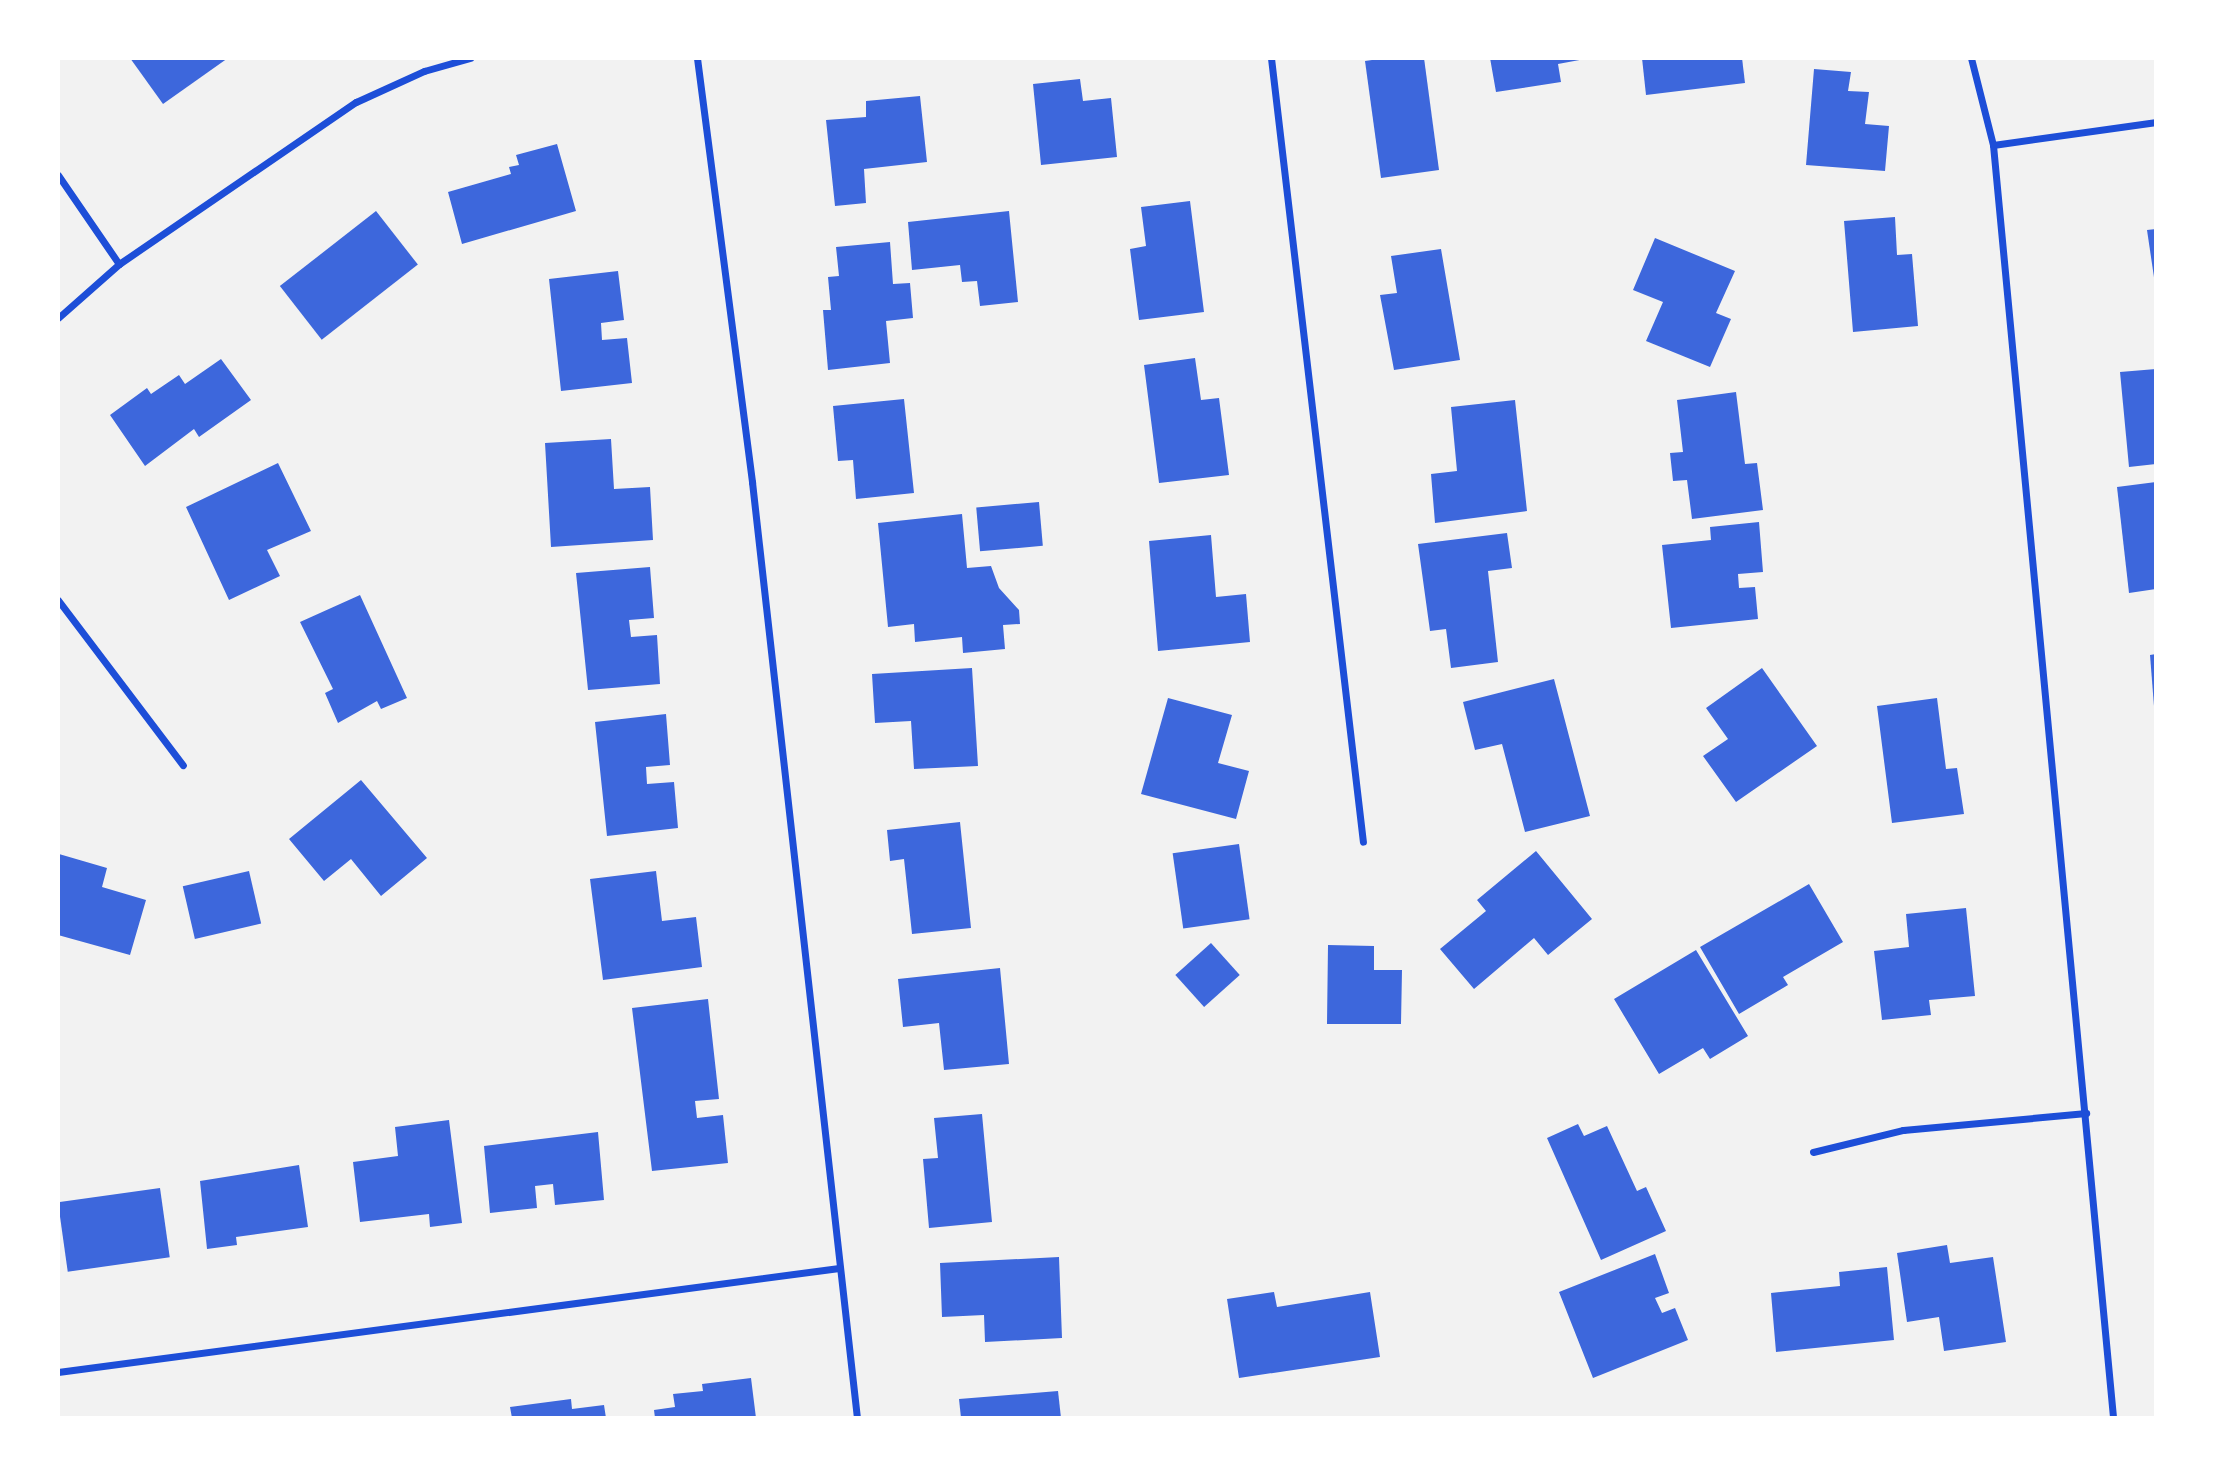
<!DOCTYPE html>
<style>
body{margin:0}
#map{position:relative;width:2214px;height:1476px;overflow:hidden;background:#f2f2f2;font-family:"Varela Round",sans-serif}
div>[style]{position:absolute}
.building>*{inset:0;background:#3d67dc;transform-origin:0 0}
.minor>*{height:7px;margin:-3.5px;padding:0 3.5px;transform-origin:3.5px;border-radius:3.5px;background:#1d4ed8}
span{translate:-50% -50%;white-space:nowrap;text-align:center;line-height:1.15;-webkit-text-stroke:6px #fff;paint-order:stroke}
.frame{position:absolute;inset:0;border:60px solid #fff;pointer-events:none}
</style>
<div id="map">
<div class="building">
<i style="clip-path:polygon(130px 58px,228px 58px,163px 104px)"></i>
<i style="clip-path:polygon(1386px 58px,1424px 58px,1439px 170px,1381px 178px,1365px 61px)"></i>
<i style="clip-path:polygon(1490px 58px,1585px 58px,1585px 59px,1558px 64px,1561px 82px,1496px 92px)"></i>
<i style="clip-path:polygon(1642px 58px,1742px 58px,1745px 83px,1646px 95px)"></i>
<i style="clip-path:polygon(1814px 69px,1851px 72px,1848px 91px,1869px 92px,1865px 124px,1889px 126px,1885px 171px,1806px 165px)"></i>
<i style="clip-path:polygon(1080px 79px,1083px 101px,1111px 98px,1117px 157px,1041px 165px,1033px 84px)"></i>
<i style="clip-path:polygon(920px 96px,927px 162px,864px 169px,866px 203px,835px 206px,826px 120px,866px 117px,866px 101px)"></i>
<i style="clip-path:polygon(557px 144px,576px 211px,462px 244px,448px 192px,511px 174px,509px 167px,519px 165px,516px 155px)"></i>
<i style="clip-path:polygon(1190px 201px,1204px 312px,1139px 320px,1130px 249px,1146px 246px,1141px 207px)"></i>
<i style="left:376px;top:211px;width:68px;height:122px;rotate:52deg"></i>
<i style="clip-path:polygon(1009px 211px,1018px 302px,980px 306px,977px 281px,962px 282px,960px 265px,912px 270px,908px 222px)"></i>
<i style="clip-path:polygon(1895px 217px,1897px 255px,1912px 254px,1918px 326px,1853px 332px,1844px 221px)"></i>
<i style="clip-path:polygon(2156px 229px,2156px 284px,2155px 284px,2147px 230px)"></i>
<i style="clip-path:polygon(1655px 238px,1735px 271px,1716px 313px,1731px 319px,1710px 367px,1646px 341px,1663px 302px,1633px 290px)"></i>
<i style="clip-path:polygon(890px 242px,893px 284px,910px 283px,913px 318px,886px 321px,890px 363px,828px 370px,823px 310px,831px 310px,828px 277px,839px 276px,836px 247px)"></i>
<i style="clip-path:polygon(1441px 249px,1460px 360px,1394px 370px,1380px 295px,1397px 293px,1391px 256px)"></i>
<i style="clip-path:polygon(618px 271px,624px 320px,601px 323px,602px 340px,627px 338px,632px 383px,561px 391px,549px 279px)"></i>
<i style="clip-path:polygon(1195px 358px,1201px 400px,1219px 398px,1229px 475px,1159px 483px,1144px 365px)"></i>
<i style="clip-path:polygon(221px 359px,251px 400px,199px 437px,194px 429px,145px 466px,110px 415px,147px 388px,151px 394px,179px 375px,185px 384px)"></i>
<i style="clip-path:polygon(2156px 369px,2156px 464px,2129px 467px,2120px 372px)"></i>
<i style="clip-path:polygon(1736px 392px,1745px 464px,1757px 463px,1763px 510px,1692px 519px,1687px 480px,1673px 481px,1670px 453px,1683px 452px,1677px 400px)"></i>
<i style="clip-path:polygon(904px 399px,914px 493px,856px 499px,853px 460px,838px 461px,833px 406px)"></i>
<i style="clip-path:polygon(1515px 400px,1527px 511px,1435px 523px,1431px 474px,1457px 471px,1451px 407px)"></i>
<i style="clip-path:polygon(611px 439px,614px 489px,650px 487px,653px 540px,551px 547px,545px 443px)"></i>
<i style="clip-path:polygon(278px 463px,311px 531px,267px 550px,280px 576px,229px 600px,186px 507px)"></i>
<i style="clip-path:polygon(2156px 482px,2156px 589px,2129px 593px,2117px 487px)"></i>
<i style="left:1039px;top:502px;width:44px;height:63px;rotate:85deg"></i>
<i style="clip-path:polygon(962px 514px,967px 568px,991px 566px,999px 588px,1019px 610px,1020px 624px,1003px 625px,1005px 649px,963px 653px,962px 637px,915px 642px,914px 624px,888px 627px,878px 523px)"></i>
<i style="clip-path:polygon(1759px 522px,1763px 572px,1738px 574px,1739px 588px,1755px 587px,1758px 619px,1671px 628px,1662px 545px,1711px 540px,1710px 527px)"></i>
<i style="clip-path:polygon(1507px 533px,1512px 568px,1488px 571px,1498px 662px,1451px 668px,1446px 629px,1430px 631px,1418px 544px)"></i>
<i style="clip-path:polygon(1211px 535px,1216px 597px,1246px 594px,1250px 642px,1158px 651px,1149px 541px)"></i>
<i style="clip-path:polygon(650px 567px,654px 618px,629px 620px,631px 637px,657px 635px,660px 684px,588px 690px,576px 573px)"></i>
<i style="clip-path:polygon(360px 595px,407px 698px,381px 709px,377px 701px,338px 723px,325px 693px,333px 689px,300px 622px)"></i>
<i style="clip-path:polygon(2156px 654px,2156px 706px,2154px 706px,2150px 655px)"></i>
<i style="clip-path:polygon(972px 668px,978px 766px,914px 769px,911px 721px,875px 723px,872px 674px)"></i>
<i style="clip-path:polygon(1762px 668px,1817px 746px,1736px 802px,1703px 756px,1728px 739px,1706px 708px)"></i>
<i style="clip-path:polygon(1554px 679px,1590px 816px,1525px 832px,1502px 744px,1475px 750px,1463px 702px)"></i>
<i style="clip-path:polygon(1168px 698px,1232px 715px,1218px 763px,1249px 771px,1236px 819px,1141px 794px)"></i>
<i style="clip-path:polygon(1937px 698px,1946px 769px,1957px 768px,1964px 814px,1892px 823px,1877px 706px)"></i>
<i style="clip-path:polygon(666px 714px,670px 765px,646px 767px,647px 784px,674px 782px,678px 828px,607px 836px,595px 722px)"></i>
<i style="clip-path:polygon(361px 780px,427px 858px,381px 896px,351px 859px,324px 881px,289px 839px)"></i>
<i style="clip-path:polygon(960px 822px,971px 928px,912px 934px,904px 859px,890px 861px,887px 830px)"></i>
<i style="left:1239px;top:844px;width:76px;height:67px;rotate:82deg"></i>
<i style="clip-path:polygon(1536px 851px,1592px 919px,1548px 955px,1534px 938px,1474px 989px,1440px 949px,1486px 911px,1477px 900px)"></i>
<i style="clip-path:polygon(59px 854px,107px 868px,102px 887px,146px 900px,130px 955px,58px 935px)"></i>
<i style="left:249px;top:871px;width:54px;height:68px;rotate:77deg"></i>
<i style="clip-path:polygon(656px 871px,662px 921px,696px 917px,702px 967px,603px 980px,590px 879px)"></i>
<i style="clip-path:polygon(1809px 884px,1843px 942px,1783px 977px,1788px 985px,1739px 1014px,1700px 947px)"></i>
<i style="clip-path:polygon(1966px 908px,1975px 996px,1929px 1000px,1931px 1015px,1882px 1020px,1874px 951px,1909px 947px,1906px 914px)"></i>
<i style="left:1211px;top:943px;width:43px;height:48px;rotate:48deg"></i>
<i style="clip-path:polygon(1328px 945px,1374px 946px,1374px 970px,1402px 970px,1401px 1024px,1327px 1024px)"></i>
<i style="clip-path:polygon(1696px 950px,1748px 1036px,1710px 1059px,1703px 1048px,1659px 1074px,1614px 999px)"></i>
<i style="clip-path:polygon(1000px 968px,1009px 1064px,944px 1070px,939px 1023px,903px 1027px,898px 979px)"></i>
<i style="clip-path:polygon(708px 999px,719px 1099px,695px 1101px,697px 1118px,723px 1115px,728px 1163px,652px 1171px,632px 1008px)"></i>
<i style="clip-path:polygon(982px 1114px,992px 1222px,929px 1228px,923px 1159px,938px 1158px,934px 1118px)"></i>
<i style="clip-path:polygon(449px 1120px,462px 1223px,430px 1227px,429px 1214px,360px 1222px,353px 1162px,398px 1156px,395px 1127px)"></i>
<i style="clip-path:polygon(1578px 1124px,1584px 1136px,1607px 1126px,1637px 1191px,1646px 1187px,1666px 1231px,1601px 1260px,1547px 1138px)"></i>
<i style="clip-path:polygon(598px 1132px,604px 1200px,555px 1205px,553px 1184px,535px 1186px,537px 1208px,490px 1213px,484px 1146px)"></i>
<i style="clip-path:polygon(299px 1165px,308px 1227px,236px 1237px,237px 1245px,207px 1249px,200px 1181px)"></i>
<i style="left:160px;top:1188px;width:70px;height:103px;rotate:82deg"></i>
<i style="clip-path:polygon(1947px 1245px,1950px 1263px,1993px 1257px,2006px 1342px,1944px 1351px,1939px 1317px,1907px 1322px,1897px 1253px)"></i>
<i style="clip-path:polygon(1655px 1254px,1669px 1293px,1655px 1298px,1662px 1313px,1675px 1308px,1688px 1340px,1593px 1378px,1559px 1292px)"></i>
<i style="clip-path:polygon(1059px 1257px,1062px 1338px,985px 1342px,984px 1315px,942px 1317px,940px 1263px)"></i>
<i style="clip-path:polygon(1887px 1267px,1894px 1340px,1776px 1352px,1771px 1293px,1840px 1286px,1839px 1272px)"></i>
<i style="clip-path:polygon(1274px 1292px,1277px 1307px,1370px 1292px,1380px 1357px,1239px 1378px,1227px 1299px)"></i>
<i style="clip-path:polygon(751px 1378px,756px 1418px,655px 1418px,654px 1410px,675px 1407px,673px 1394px,703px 1391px,702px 1384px)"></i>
<i style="clip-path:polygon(1058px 1391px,1061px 1418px,961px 1418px,959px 1399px)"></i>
<i style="clip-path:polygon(571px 1399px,572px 1409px,604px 1405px,606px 1418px,512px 1418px,510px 1407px)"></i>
</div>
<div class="minor">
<i style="left:697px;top:58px;width:428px;rotate:82.6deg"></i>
<i style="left:752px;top:482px;width:942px;rotate:83.6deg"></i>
<i style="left:1271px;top:58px;width:789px;rotate:83.31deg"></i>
<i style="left:1971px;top:58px;width:90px;rotate:75.8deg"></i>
<i style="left:1993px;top:145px;width:1279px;rotate:84.61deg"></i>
<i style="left:1993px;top:145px;width:165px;rotate:-8deg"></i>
<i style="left:58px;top:175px;width:108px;rotate:55.6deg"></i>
<i style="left:58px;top:318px;width:81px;rotate:-41.5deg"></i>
<i style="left:119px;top:264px;width:287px;rotate:-34.4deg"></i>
<i style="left:356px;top:102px;width:75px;rotate:-24.5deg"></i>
<i style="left:424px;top:71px;width:48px;rotate:-15.8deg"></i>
<i style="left:58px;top:600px;width:207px;rotate:52.9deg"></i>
<i style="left:1813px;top:1152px;width:93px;rotate:-13.7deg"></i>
<i style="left:1903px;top:1130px;width:184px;rotate:-5.3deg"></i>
<i style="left:58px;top:1372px;width:788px;rotate:-7.59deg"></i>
</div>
<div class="frame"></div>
</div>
